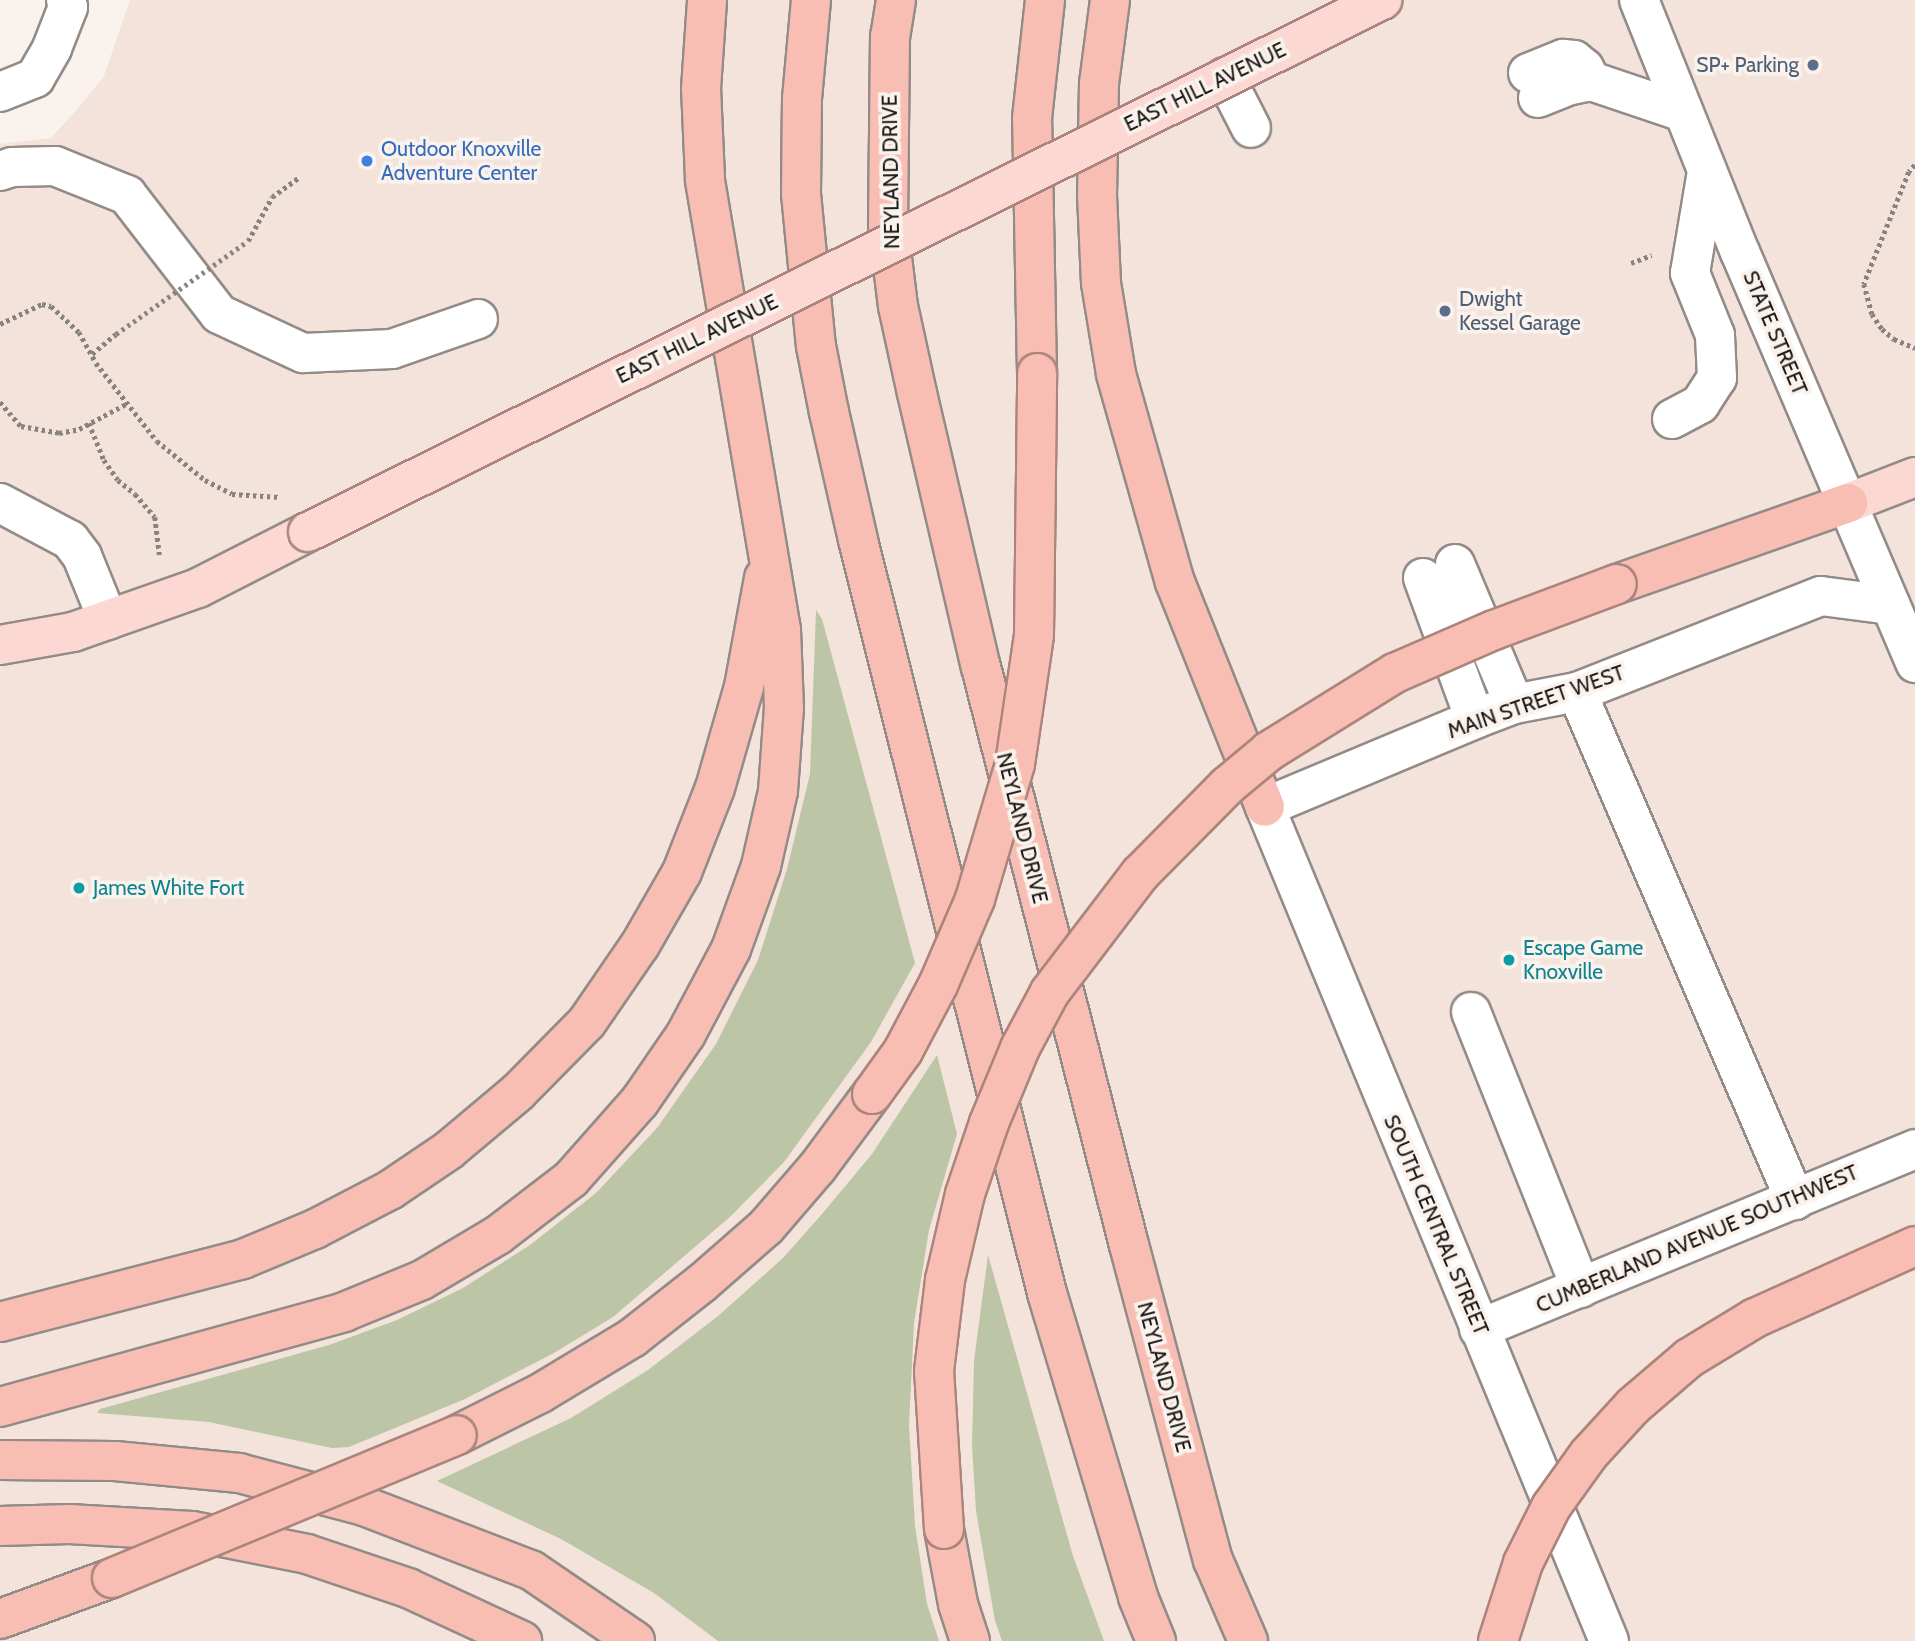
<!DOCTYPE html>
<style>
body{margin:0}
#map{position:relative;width:1915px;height:1641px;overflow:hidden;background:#faf2ed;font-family:Cabin,sans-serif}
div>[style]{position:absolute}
.built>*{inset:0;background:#f3e3da}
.green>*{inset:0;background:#bcc6a6}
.path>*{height:4.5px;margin-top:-2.25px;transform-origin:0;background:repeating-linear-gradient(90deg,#898380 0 3.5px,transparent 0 7px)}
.roads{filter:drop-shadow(2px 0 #938b87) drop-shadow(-2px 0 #938b87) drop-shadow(0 2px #938b87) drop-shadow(0 -2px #938b87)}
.minor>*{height:38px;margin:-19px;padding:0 19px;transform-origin:19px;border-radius:19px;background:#fff}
.major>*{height:38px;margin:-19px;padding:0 19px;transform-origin:19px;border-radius:19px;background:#fbd8d2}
.highway>*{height:38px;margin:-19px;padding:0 19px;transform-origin:19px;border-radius:19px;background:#f8beb4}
.path-bridge>*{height:4.5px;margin-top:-2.25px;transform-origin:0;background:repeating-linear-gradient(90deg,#898380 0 3.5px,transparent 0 7px)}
.bridges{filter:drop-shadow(2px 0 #ab857d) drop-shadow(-2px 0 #ab857d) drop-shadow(0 2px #ab857d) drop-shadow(0 -2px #ab857d)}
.major-bridge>*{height:38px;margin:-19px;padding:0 19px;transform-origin:19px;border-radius:19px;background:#fbd8d2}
.highway-bridge>*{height:38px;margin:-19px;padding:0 19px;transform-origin:19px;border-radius:19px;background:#f8beb4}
.dots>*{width:19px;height:19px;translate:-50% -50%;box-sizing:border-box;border:4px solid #faf2ed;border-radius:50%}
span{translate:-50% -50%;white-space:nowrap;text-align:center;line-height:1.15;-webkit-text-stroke:7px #faf2ed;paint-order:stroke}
.service-label{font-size:21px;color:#4e5e75}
.right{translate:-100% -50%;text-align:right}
.left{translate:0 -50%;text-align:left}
.street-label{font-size:21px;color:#1d1a18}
.shop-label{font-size:21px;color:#366cbe}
.culture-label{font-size:21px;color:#0d838f}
</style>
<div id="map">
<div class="built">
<i style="clip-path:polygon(130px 0,1915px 0,1915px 1641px,0 1641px,0 144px,51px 138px,80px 106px,104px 76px)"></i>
</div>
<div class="green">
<i style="clip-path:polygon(816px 610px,822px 619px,915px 963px,871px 1042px,784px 1162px,731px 1216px,613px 1317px,554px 1353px,465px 1399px,349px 1447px,332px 1448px,209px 1422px,97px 1413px,100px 1409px,329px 1345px,397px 1320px,463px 1288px,530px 1245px,596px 1193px,657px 1128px,716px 1044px,758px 960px,787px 869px,810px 774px)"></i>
<i style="clip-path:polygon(937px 1055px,957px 1134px,929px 1230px,914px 1323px,909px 1425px,915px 1526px,927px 1604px,939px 1641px,718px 1641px,654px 1593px,561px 1539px,437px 1481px,571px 1418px,648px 1370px,718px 1316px,783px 1258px,822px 1214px,872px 1154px)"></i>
<i style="clip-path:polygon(988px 1255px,1073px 1556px,1104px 1641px,1002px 1641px,995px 1621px,976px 1511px,972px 1446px,974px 1361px)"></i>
</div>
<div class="path">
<i style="left:1915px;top:165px;width:9px;rotate:131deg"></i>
<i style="left:1909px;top:172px;width:121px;rotate:111.9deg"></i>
<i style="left:1864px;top:284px;width:31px;rotate:75deg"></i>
<i style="left:1872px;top:314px;width:18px;rotate:56deg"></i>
<i style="left:1882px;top:329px;width:16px;rotate:40deg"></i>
<i style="left:1894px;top:339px;width:23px;rotate:23deg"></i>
<i style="left:248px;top:241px;width:50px;rotate:-61.4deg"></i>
<i style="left:272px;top:197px;width:32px;rotate:-36deg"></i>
<i style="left:1631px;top:263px;width:22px;rotate:-21deg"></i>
<i style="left:0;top:324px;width:47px;rotate:-25.5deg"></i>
<i style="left:42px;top:304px;width:9px;rotate:13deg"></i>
<i style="left:51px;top:306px;width:38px;rotate:43deg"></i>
<i style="left:79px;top:332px;width:35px;rotate:61deg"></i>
<i style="left:96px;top:363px;width:99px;rotate:52deg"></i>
<i style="left:157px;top:441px;width:62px;rotate:39.1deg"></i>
<i style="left:205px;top:480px;width:30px;rotate:27deg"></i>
<i style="left:232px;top:494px;width:48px;rotate:3.6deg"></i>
<i style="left:92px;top:354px;width:31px;rotate:-40deg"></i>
<i style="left:0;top:402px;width:32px;rotate:49deg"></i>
<i style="left:21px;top:426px;width:39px;rotate:10deg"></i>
<i style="left:59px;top:433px;width:20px;rotate:-11deg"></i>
<i style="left:79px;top:429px;width:55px;rotate:-28deg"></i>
<i style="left:89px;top:423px;width:40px;rotate:68deg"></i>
<i style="left:104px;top:460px;width:24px;rotate:55deg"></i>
<i style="left:118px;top:480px;width:22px;rotate:39deg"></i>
<i style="left:135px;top:494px;width:30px;rotate:49deg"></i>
<i style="left:155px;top:517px;width:38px;rotate:83deg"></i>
</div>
<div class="roads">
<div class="minor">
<i style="left:1639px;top:0;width:271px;rotate:68.2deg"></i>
<i style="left:1740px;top:252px;width:447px;rotate:66.9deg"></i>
<i style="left:1528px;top:73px;width:38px;rotate:-22deg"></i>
<i style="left:1563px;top:59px;width:11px;rotate:5deg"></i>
<i style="left:1574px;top:60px;width:13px;rotate:39deg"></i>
<i style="left:1584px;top:68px;width:15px;rotate:62deg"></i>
<i style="left:1225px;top:77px;width:57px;rotate:63deg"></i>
<i style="left:0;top:92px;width:38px;rotate:-22deg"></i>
<i style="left:35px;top:78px;width:34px;rotate:-60deg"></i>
<i style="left:52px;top:48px;width:44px;rotate:-68.7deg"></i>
<i style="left:68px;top:7px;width:7px;rotate:-106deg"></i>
<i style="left:1538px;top:98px;width:35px;rotate:-22deg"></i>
<i style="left:1571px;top:85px;width:20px;rotate:-11deg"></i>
<i style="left:1591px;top:81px;width:97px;rotate:18.6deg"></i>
<i style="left:0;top:171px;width:13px;rotate:-18deg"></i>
<i style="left:12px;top:167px;width:43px;rotate:-1.3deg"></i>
<i style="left:55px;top:166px;width:78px;rotate:21.9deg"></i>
<i style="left:127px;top:195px;width:150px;rotate:52.3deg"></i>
<i style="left:219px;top:314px;width:93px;rotate:24.9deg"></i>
<i style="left:303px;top:353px;width:89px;rotate:-2.6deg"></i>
<i style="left:392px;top:349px;width:91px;rotate:-19.2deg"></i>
<i style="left:1672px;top:419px;width:32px;rotate:-28deg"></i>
<i style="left:1700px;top:404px;width:31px;rotate:-57deg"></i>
<i style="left:1717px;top:378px;width:43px;rotate:-92.7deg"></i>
<i style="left:1715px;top:335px;width:67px;rotate:-112deg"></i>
<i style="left:1690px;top:273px;width:103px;rotate:-80.5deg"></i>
<i style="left:0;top:503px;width:79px;rotate:27.9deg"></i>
<i style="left:70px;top:540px;width:20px;rotate:53deg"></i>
<i style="left:82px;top:556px;width:69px;rotate:67.9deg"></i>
<i style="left:1455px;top:564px;width:152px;rotate:67.1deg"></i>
<i style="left:1423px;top:578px;width:150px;rotate:69.8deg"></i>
<i style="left:1577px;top:692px;width:553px;rotate:66.77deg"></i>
<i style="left:1471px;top:1012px;width:297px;rotate:68.3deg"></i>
<i style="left:1479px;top:1329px;width:472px;rotate:-22.4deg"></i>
<i style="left:1609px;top:1641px;width:902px;rotate:-112.41deg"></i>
<i style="left:1265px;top:807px;width:228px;rotate:-22.7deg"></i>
<i style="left:1475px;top:719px;width:42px;rotate:-21deg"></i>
<i style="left:1514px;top:704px;width:64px;rotate:-10.8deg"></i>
<i style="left:1577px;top:692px;width:262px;rotate:-21.5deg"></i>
<i style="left:1821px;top:596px;width:70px;rotate:7.4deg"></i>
</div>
<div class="major">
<i style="left:1848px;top:503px;width:72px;rotate:-21.2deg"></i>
<i style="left:0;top:645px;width:74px;rotate:-10.1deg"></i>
<i style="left:73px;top:632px;width:133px;rotate:-19.4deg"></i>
<i style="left:198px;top:588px;width:123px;rotate:-27deg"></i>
</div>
<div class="highway">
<i style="left:811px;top:0;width:98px;rotate:95.2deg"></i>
<i style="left:802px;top:98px;width:96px;rotate:90.6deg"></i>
<i style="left:801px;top:194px;width:153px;rotate:84.4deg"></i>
<i style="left:816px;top:346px;width:67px;rotate:78.9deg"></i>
<i style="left:829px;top:412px;width:131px;rotate:77.2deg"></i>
<i style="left:858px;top:540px;width:776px;rotate:75.91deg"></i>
<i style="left:1047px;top:1293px;width:317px;rotate:73.3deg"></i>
<i style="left:1138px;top:1597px;width:48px;rotate:67.8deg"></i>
<i style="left:896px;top:0;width:36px;rotate:99deg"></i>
<i style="left:890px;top:36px;width:189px;rotate:90.6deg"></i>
<i style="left:888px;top:225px;width:82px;rotate:83deg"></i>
<i style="left:898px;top:306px;width:89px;rotate:77.7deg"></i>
<i style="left:917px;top:393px;width:281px;rotate:76.9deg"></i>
<i style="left:981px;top:667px;width:597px;rotate:75.64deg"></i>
<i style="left:1129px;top:1245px;width:326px;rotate:75.1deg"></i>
<i style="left:1213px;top:1560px;width:88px;rotate:66.6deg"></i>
<i style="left:1110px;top:0;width:84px;rotate:97.5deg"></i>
<i style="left:1099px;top:83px;width:112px;rotate:91deg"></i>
<i style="left:1097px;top:195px;width:88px;rotate:87.4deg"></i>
<i style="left:1101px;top:283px;width:92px;rotate:80.6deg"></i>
<i style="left:1116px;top:374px;width:216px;rotate:74.2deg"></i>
<i style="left:1175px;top:582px;width:242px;rotate:68.2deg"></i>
<i style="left:1037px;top:373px;width:255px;rotate:-91.1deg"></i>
<i style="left:1032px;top:118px;width:119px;rotate:-83.7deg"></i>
<i style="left:1617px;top:584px;width:245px;rotate:-19.3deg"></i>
<i style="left:0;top:1322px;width:251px;rotate:-14.5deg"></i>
<i style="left:243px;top:1259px;width:78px;rotate:-22.6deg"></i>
<i style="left:315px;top:1229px;width:85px;rotate:-27.5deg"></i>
<i style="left:390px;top:1190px;width:71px;rotate:-34.1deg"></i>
<i style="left:449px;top:1150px;width:90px;rotate:-40deg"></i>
<i style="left:518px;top:1092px;width:98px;rotate:-45.4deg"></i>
<i style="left:587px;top:1022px;width:93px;rotate:-55.5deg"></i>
<i style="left:640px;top:945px;width:84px;rotate:-60.1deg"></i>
<i style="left:682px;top:872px;width:90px;rotate:-68.6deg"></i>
<i style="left:715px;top:788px;width:105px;rotate:-74deg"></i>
<i style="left:744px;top:687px;width:111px;rotate:-79.6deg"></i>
<i style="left:0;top:1407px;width:357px;rotate:-15.4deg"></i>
<i style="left:344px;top:1312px;width:84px;rotate:-22.3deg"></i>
<i style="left:422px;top:1280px;width:88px;rotate:-30.6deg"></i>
<i style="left:498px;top:1235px;width:92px;rotate:-37.5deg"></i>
<i style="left:571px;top:1179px;width:104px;rotate:-48.5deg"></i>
<i style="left:640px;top:1101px;width:81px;rotate:-55.5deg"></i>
<i style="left:686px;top:1034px;width:96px;rotate:-62.1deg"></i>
<i style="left:731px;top:949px;width:88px;rotate:-70.1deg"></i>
<i style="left:761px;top:866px;width:77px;rotate:-77.2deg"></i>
<i style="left:778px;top:791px;width:83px;rotate:-85.9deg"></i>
<i style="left:784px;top:708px;width:78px;rotate:-92.2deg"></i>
<i style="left:781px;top:630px;width:457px;rotate:-99.6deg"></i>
<i style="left:705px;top:179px;width:90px;rotate:-92.5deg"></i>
<i style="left:701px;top:89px;width:89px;rotate:-86.1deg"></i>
<i style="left:457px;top:1435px;width:92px;rotate:-26.6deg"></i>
<i style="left:539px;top:1394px;width:109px;rotate:-31.1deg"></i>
<i style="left:632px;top:1338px;width:89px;rotate:-38.2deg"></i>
<i style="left:702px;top:1283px;width:85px;rotate:-41.2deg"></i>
<i style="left:766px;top:1227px;width:78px;rotate:-49.2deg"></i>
<i style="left:817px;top:1168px;width:92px;rotate:-53.4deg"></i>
<i style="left:0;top:1460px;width:115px;rotate:0.5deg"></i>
<i style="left:115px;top:1461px;width:125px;rotate:5.5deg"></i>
<i style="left:239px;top:1473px;width:129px;rotate:14.8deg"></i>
<i style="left:364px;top:1506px;width:179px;rotate:21deg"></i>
<i style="left:531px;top:1570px;width:126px;rotate:34.3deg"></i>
<i style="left:0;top:1526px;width:69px;rotate:-1.7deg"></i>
<i style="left:69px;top:1524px;width:123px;rotate:3.3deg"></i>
<i style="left:192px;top:1531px;width:117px;rotate:11.3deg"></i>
<i style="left:307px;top:1554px;width:107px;rotate:18.6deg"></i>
<i style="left:408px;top:1588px;width:126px;rotate:24.9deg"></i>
<i style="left:944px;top:1529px;width:76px;rotate:79.4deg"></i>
<i style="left:958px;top:1604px;width:39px;rotate:72deg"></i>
<i style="left:0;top:1619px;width:119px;rotate:-20.1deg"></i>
</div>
</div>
<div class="path-bridge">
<i style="left:116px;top:334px;width:161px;rotate:-35.2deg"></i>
</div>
<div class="bridges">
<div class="major-bridge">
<i style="left:308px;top:532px;width:1199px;rotate:-26.35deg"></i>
</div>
<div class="highway-bridge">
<i style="left:872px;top:1094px;width:53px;rotate:-54.2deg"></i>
<i style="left:903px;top:1051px;width:75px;rotate:-62.1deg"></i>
<i style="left:938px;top:985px;width:94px;rotate:-66.7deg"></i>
<i style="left:975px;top:899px;width:141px;rotate:-73.5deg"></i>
<i style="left:1015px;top:764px;width:130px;rotate:-81.6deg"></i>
<i style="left:1034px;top:635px;width:262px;rotate:-89.3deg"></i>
<i style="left:944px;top:1529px;width:158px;rotate:-93.6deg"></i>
<i style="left:934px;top:1371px;width:92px;rotate:-83.1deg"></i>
<i style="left:945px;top:1280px;width:88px;rotate:-76.9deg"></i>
<i style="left:965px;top:1194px;width:75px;rotate:-71.3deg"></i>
<i style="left:989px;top:1123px;width:81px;rotate:-67.5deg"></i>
<i style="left:1020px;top:1048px;width:64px;rotate:-61.8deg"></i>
<i style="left:1050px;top:992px;width:148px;rotate:-52.7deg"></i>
<i style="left:1140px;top:874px;width:124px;rotate:-45.3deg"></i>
<i style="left:1227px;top:786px;width:55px;rotate:-39.8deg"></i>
<i style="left:1269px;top:751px;width:148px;rotate:-31.8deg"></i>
<i style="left:1395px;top:673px;width:108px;rotate:-23.5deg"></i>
<i style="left:1494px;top:630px;width:131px;rotate:-20.5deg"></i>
<i style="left:112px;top:1578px;width:373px;rotate:-22.5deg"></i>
<i style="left:1498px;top:1641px;width:82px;rotate:-72.2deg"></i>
<i style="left:1523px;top:1563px;width:63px;rotate:-63.4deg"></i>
<i style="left:1551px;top:1507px;width:65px;rotate:-54.4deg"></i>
<i style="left:1589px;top:1454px;width:65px;rotate:-47.5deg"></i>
<i style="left:1633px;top:1406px;width:74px;rotate:-40.6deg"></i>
<i style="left:1689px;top:1358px;width:77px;rotate:-31.2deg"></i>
<i style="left:1755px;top:1318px;width:175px;rotate:-24.2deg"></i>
</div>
</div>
<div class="dots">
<i style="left:1813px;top:65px;background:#5c6f8a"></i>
<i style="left:367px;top:161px;background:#3f7fe0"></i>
<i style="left:1445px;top:311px;background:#5c6f8a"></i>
<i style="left:79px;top:888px;background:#0f9aa8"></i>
<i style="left:1509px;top:960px;background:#0f9aa8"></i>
</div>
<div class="service-label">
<span class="right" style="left:1799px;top:65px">SP+ Parking</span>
<span class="left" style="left:1459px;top:311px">Dwight<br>Kessel Garage</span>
</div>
<div class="street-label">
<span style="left:1205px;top:87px;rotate:-26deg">EAST HILL AVENUE</span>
<span style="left:891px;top:172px;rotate:-91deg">NEYLAND DRIVE</span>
<span style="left:1775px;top:333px;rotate:67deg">STATE STREET</span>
<span style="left:697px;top:339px;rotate:-26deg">EAST HILL AVENUE</span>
<span style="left:1536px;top:702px;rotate:-19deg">MAIN STREET WEST</span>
<span style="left:1022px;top:828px;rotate:76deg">NEYLAND DRIVE</span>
<span style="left:1436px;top:1225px;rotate:67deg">SOUTH CENTRAL STREET</span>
<span style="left:1697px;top:1239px;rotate:-23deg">CUMBERLAND AVENUE SOUTHWEST</span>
<span style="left:1164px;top:1377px;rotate:75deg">NEYLAND DRIVE</span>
</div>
<div class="shop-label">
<span class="left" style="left:381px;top:161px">Outdoor Knoxville<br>Adventure Center</span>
</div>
<div class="culture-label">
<span class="left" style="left:93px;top:888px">James White Fort</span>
<span class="left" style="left:1523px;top:960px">Escape Game<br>Knoxville</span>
</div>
</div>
